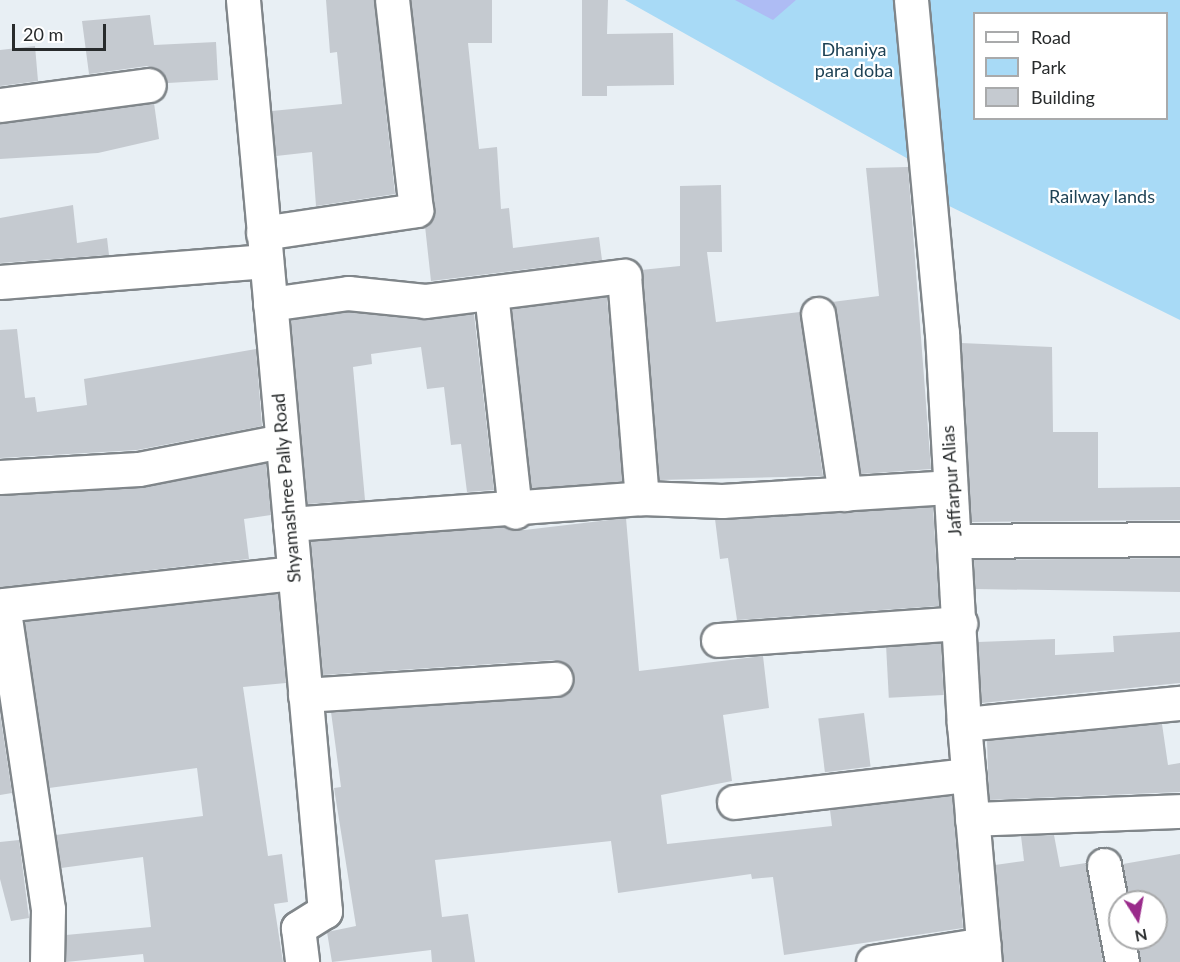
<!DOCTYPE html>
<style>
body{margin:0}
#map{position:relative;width:1180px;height:962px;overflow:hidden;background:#e8eff4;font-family:Lato,sans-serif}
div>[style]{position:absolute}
.green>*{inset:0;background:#a8daf6}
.water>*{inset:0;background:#aebcf4}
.building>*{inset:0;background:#c5cad0;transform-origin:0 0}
.roads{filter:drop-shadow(2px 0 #80868a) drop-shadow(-2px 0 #80868a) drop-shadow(0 2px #80868a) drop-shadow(0 -2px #80868a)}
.minor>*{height:33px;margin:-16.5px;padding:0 16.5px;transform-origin:16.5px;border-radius:16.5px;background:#fff}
span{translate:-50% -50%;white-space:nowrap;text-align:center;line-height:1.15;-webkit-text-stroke:4.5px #fff;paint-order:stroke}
.park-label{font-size:18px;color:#1e4255}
.street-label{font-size:18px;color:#282b2c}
.legend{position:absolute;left:973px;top:12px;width:195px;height:108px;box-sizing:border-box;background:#fff;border:2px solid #a9aaab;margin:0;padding:8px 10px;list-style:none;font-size:18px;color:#282b2c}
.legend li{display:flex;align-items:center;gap:12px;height:30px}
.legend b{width:30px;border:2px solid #a9aaab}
.north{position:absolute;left:1108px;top:890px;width:60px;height:60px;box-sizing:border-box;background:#fff;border:2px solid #a9aaab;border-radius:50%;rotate:169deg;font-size:16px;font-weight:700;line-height:24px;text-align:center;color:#282b2c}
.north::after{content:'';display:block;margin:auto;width:21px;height:27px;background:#9a2b8b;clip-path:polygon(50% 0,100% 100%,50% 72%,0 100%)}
.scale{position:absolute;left:12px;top:24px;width:94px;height:27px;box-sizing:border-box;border:3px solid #282b2c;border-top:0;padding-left:8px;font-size:18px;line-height:21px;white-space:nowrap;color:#282b2c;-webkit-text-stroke:4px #fff;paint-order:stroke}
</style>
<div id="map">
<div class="green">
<i style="clip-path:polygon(evenodd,625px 0,1180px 0,1180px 320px,931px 197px,919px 165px,625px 0,974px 14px,1166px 14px,1166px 118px,974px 118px,974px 14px)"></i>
</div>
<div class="water">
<i style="clip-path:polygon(735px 0,796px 0,773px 20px)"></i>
</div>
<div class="building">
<i style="clip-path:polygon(326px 0,374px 0,395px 194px,316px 206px,312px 152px,276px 156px,272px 111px,342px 104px,337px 52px,330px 53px)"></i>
<i style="clip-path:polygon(411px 0,492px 0,492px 43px,468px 43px,479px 149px,497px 147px,501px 209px,509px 208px,513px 248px,599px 237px,602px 260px,431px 281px,425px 226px,435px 208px)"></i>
<i style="clip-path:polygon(582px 0,608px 0,607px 34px,673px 33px,674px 85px,607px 86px,607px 96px,582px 96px)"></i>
<i style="clip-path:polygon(150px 15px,154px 45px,216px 42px,218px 80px,168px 83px,163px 73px,147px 66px,89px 74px,82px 21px)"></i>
<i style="clip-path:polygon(35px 46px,38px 81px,0 86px,0 50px)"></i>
<i style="clip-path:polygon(154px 103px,159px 139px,98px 153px,0 159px,0 123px)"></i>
<i style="clip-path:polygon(908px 167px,931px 469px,861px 474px,832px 302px,879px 296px,866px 168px)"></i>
<i style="clip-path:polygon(721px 185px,722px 252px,707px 252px,716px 322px,800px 312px,823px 476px,659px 480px,641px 270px,680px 266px,680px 186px)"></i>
<i style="clip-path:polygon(73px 205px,77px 243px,107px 238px,109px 255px,0 263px,0 218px)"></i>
<i style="left:607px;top:297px;width:185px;height:96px;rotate:85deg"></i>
<i style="clip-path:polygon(348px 312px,423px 320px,474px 314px,494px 490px,467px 492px,461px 444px,451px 445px,444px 387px,427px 389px,421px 347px,371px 354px,372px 364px,353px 367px,365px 500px,307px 504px,291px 320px)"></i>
<i style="clip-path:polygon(17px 329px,25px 398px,35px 397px,37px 412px,87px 405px,84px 379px,256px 349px,262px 426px,137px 450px,0 458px,0 330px)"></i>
<i style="clip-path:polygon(961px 343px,1052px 347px,1053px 432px,1098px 432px,1098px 488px,1180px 487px,1180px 520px,971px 522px)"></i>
<i style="clip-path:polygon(266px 463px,271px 515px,244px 519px,249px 559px,0 587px,0 496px,140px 488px)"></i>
<i style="clip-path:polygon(933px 507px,939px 606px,737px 620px,728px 558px,720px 559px,715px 519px)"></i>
<i style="clip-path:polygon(626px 518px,639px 671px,763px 656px,769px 708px,723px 715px,732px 781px,661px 795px,667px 844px,832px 826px,830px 810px,952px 796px,963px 928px,784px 955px,773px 877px,752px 879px,751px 874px,618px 893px,611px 841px,435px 860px,442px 917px,468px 914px,475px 962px,432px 962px,431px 950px,332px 962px,327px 932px,356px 926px,334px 788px,341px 787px,331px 712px,556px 698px,566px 694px,574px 678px,570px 668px,554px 660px,323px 675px,311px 541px,505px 527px,516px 531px)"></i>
<i style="clip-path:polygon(1180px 558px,1180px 592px,975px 589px,974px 560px)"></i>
<i style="clip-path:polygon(278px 594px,286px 683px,243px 687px,268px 856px,282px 854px,288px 902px,274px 904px,283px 962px,144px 962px,143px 954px,66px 962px,66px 935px,151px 927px,143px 857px,61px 868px,56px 835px,203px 816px,197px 768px,49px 788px,24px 622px)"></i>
<i style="clip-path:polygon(1180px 632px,1180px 683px,982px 703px,978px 642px,1055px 639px,1055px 655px,1114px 652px,1113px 636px)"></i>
<i style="left:941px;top:643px;width:52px;height:55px;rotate:87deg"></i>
<i style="clip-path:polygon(0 713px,12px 793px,0 795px)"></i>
<i style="left:864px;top:713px;width:54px;height:46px;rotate:83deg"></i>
<i style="clip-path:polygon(1162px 724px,1168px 765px,1180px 763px,1180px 792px,989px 800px,987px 741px)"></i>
<i style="clip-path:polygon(1054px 835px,1060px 867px,1086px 863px,1103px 962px,1003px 962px,995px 865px,1024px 861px,1021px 836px)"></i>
<i style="clip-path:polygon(19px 840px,29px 918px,11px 921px,0 879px,0 842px)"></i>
<i style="clip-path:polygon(1180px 854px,1180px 962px,1140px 962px,1137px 938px,1156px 938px,1156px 902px,1130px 902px,1123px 864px)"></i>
</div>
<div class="roads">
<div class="minor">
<i style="left:243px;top:0;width:915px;rotate:84.86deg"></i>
<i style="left:325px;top:911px;width:32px;rotate:148deg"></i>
<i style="left:298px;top:928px;width:34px;rotate:83deg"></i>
<i style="left:911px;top:0;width:334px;rotate:84.7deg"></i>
<i style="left:942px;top:333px;width:392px;rotate:86.8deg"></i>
<i style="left:964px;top:724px;width:239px;rotate:85deg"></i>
<i style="left:0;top:105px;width:150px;rotate:-7.6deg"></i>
<i style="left:263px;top:233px;width:155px;rotate:-8.5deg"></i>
<i style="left:416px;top:210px;width:211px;rotate:-96.5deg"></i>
<i style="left:0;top:282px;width:267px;rotate:-4.5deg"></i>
<i style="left:491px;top:293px;width:220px;rotate:83.7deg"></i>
<i style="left:270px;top:304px;width:79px;rotate:-8deg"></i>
<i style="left:348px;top:293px;width:77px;rotate:5.9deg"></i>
<i style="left:425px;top:301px;width:201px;rotate:-7.2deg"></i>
<i style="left:624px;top:276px;width:223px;rotate:85.4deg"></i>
<i style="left:818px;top:314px;width:182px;rotate:81.5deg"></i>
<i style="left:0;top:477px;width:139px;rotate:-3.3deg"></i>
<i style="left:139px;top:469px;width:146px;rotate:-11.1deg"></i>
<i style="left:290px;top:524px;width:353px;rotate:-4.2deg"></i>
<i style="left:642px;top:498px;width:80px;rotate:2.1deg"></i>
<i style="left:722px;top:501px;width:227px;rotate:-3.5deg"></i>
<i style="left:956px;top:541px;width:224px;rotate:-0.5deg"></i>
<i style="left:718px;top:640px;width:243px;rotate:-4deg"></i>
<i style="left:305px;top:695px;width:251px;rotate:-3.7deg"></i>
<i style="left:964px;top:724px;width:217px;rotate:-5.6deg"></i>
<i style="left:734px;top:802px;width:236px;rotate:-6.6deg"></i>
<i style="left:972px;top:819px;width:208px;rotate:-2.2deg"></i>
<i style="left:1104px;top:865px;width:99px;rotate:79.5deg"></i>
<i style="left:47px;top:962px;width:53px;rotate:-88.9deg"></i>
<i style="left:48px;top:909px;width:307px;rotate:-98.4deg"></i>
<i style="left:3px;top:605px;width:293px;rotate:-6.3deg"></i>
<i style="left:873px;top:962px;width:112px;rotate:-9.2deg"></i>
</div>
</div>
<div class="park-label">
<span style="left:854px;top:60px">Dhaniya<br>para doba</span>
<span style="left:1102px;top:196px">Railway lands</span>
</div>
<div class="street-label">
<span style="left:951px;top:481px;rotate:-94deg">Jaffarpur Alias</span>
<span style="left:286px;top:488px;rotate:-95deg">Shyamashree Pally Road</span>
</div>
<ul class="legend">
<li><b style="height:8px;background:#fff"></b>Road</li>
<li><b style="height:16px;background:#a8daf6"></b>Park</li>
<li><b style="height:16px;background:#c5cad0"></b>Building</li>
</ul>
<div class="north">N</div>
<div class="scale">20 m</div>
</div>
